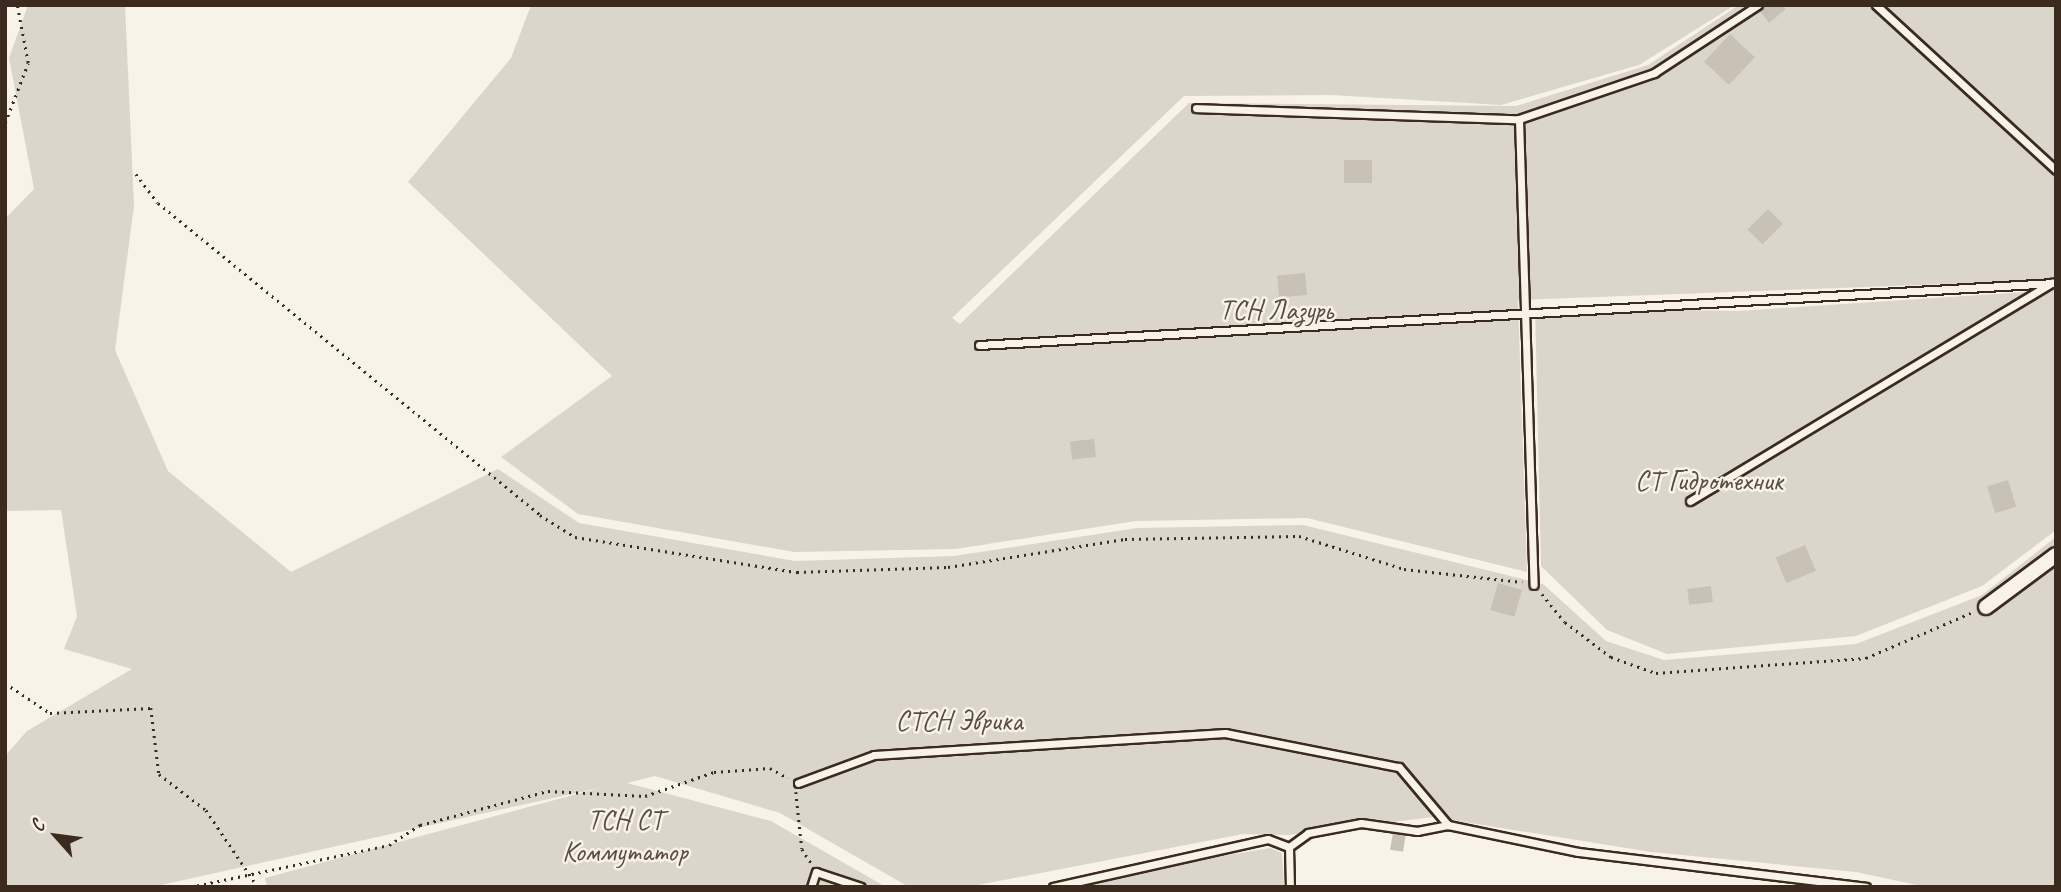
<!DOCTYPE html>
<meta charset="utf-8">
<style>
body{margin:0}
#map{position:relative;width:2061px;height:892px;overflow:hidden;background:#f7f3e8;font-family:Caveat,sans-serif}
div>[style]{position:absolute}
.green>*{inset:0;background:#dbd6cb}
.building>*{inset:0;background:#c8c1b6;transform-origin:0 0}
.path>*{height:2.5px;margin-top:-1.25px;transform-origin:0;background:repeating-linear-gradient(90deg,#3b2a1e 0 2px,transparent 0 7px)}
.roads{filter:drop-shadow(2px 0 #3b2a1e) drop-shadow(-2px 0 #3b2a1e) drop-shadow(0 2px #3b2a1e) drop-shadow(0 -2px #3b2a1e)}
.service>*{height:7px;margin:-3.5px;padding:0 3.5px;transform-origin:3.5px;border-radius:3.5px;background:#f7f3e8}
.minor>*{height:14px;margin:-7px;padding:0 7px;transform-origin:7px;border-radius:7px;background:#f7f3e8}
span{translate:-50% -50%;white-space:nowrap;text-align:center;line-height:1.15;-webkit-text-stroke:5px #f7f3e8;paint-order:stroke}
.park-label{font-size:28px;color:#5b4c41}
.frame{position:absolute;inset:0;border:7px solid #3b2a1e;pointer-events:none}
.north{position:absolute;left:21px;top:801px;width:70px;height:70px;-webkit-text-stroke:5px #f7f3e8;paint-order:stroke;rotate:298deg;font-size:19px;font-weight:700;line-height:28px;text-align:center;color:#3b2a1e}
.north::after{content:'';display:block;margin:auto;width:24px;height:32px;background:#3b2a1e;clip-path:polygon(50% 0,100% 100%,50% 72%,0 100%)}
</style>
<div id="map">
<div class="green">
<i style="clip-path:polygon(28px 5px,125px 5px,134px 206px,115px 350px,168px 471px,291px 572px,498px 469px,579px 523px,795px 561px,954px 556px,1137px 528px,1303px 525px,1543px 584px,1606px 641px,1664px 660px,1856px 644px,1982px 595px,2056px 537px,2056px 887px,1926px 887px,1856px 872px,1651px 852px,1433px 817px,1288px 835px,1243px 834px,968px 887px,909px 887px,780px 813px,655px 776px,627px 783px,771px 821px,886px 887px,267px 887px,265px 878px,603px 787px,152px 887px,5px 887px,5px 756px,27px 731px,132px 669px,64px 649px,77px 616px,61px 510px,5px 511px,5px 219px,34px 189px,9px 58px)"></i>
<i style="clip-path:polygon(531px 5px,1735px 5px,1639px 65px,1501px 105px,1331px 95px,1184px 96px,952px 318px,960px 324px,1189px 103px,1516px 106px,1648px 65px,1739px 5px,2056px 5px,2056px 280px,1518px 300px,1527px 572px,1307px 518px,1136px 521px,956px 549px,794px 552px,578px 514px,501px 457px,612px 376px,408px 182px,511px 58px)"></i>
<i style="clip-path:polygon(2056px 290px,2056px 530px,1982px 586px,1856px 636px,1667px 654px,1607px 630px,1541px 566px,1535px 307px,1737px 311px)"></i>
<i style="clip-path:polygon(1270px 848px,1282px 853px,1284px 887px,1041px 887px)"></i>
</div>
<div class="building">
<i style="clip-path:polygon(1768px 5px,1783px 5px,1786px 9px,1769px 23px,1760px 11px)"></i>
<i style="left:1730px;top:34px;width:34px;height:38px;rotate:43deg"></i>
<i style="left:1344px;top:160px;width:28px;height:23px"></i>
<i style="left:1768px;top:209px;width:21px;height:29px;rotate:45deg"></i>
<i style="left:1305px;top:273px;width:22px;height:28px;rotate:85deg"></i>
<i style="left:1094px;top:439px;width:18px;height:24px;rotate:84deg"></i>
<i style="left:2008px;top:480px;width:28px;height:22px;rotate:73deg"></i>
<i style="left:1805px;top:545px;width:28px;height:32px;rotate:67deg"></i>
<i style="left:1498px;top:583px;width:25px;height:28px;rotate:16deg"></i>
<i style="left:1711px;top:586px;width:16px;height:24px;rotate:83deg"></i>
<i style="left:1393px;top:832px;width:13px;height:18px;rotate:9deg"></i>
</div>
<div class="path">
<i style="left:5px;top:123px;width:64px;rotate:-69deg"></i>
<i style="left:28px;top:63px;width:59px;rotate:-100.7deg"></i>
<i style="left:136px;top:174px;width:36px;rotate:53deg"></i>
<i style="left:158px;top:203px;width:493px;rotate:39.2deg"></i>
<i style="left:540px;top:515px;width:41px;rotate:32.2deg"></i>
<i style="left:575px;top:537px;width:225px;rotate:9deg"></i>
<i style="left:797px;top:572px;width:151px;rotate:-1.9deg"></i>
<i style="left:948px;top:567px;width:179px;rotate:-9deg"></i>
<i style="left:1125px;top:539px;width:174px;rotate:-1deg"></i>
<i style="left:1299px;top:536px;width:110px;rotate:17.4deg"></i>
<i style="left:1404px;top:569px;width:119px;rotate:6.3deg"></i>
<i style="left:1542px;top:594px;width:36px;rotate:51deg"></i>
<i style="left:1565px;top:622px;width:58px;rotate:37.3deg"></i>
<i style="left:1611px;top:657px;width:48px;rotate:19.6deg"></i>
<i style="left:1656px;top:673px;width:211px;rotate:-4.1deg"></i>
<i style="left:1866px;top:658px;width:116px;rotate:-23.3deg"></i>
<i style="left:2056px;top:596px;width:47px;rotate:90deg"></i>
<i style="left:5px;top:683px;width:54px;rotate:33.7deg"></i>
<i style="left:50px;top:713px;width:101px;rotate:-2.8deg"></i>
<i style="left:151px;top:708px;width:66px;rotate:83.1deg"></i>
<i style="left:159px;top:774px;width:59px;rotate:37.5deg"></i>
<i style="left:206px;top:810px;width:93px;rotate:56deg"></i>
<i style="left:796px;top:792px;width:57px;rotate:84deg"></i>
<i style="left:802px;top:849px;width:17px;rotate:57deg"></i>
<i style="left:190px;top:887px;width:203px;rotate:-11.9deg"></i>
<i style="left:389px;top:845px;width:37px;rotate:-33deg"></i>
<i style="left:420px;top:825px;width:132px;rotate:-14.9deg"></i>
<i style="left:548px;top:791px;width:97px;rotate:3deg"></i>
<i style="left:645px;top:796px;width:73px;rotate:-19.2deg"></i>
<i style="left:714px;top:772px;width:56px;rotate:-4.1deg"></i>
<i style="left:770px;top:768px;width:21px;rotate:29deg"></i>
</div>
<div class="roads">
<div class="service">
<i style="left:1876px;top:5px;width:244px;rotate:42.5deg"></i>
<i style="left:1196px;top:108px;width:323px;rotate:2deg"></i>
<i style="left:1519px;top:119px;width:143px;rotate:-18.8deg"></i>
<i style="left:1654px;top:73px;width:124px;rotate:-33.2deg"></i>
<i style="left:1519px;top:119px;width:466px;rotate:88.2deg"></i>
<i style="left:979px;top:345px;width:1076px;rotate:-3.3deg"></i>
<i style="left:1690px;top:501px;width:423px;rotate:-31.1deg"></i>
<i style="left:798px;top:783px;width:81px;rotate:-20.2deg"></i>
<i style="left:874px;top:755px;width:352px;rotate:-3.6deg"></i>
<i style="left:1225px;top:733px;width:177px;rotate:11.1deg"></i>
<i style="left:1399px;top:767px;width:76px;rotate:49.8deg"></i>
<i style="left:1289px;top:847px;width:24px;rotate:-36deg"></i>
<i style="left:1308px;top:833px;width:54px;rotate:-10.7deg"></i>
<i style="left:1361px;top:823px;width:57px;rotate:8.1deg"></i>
<i style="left:1417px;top:831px;width:32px;rotate:-11deg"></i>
<i style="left:1448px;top:825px;width:133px;rotate:11.7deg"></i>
<i style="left:1578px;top:852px;width:290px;rotate:6.9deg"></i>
<i style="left:811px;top:887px;width:16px;rotate:-72deg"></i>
<i style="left:816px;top:872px;width:47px;rotate:18.4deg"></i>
<i style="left:1053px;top:887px;width:220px;rotate:-12.6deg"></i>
<i style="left:1268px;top:839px;width:22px;rotate:21deg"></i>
<i style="left:1289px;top:847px;width:40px;rotate:88.6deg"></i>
</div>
<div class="minor">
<i style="left:1986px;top:607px;width:87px;rotate:-36.6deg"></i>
</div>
</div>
<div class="park-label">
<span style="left:1276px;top:310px">ТСН Лазурь</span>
<span style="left:1709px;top:481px">СТ Гидротехник</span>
<span style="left:959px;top:721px">СТСН Эврика</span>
<span style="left:625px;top:836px">ТСН СТ<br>Коммутатор</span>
</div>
<div class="frame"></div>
<div class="north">С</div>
</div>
